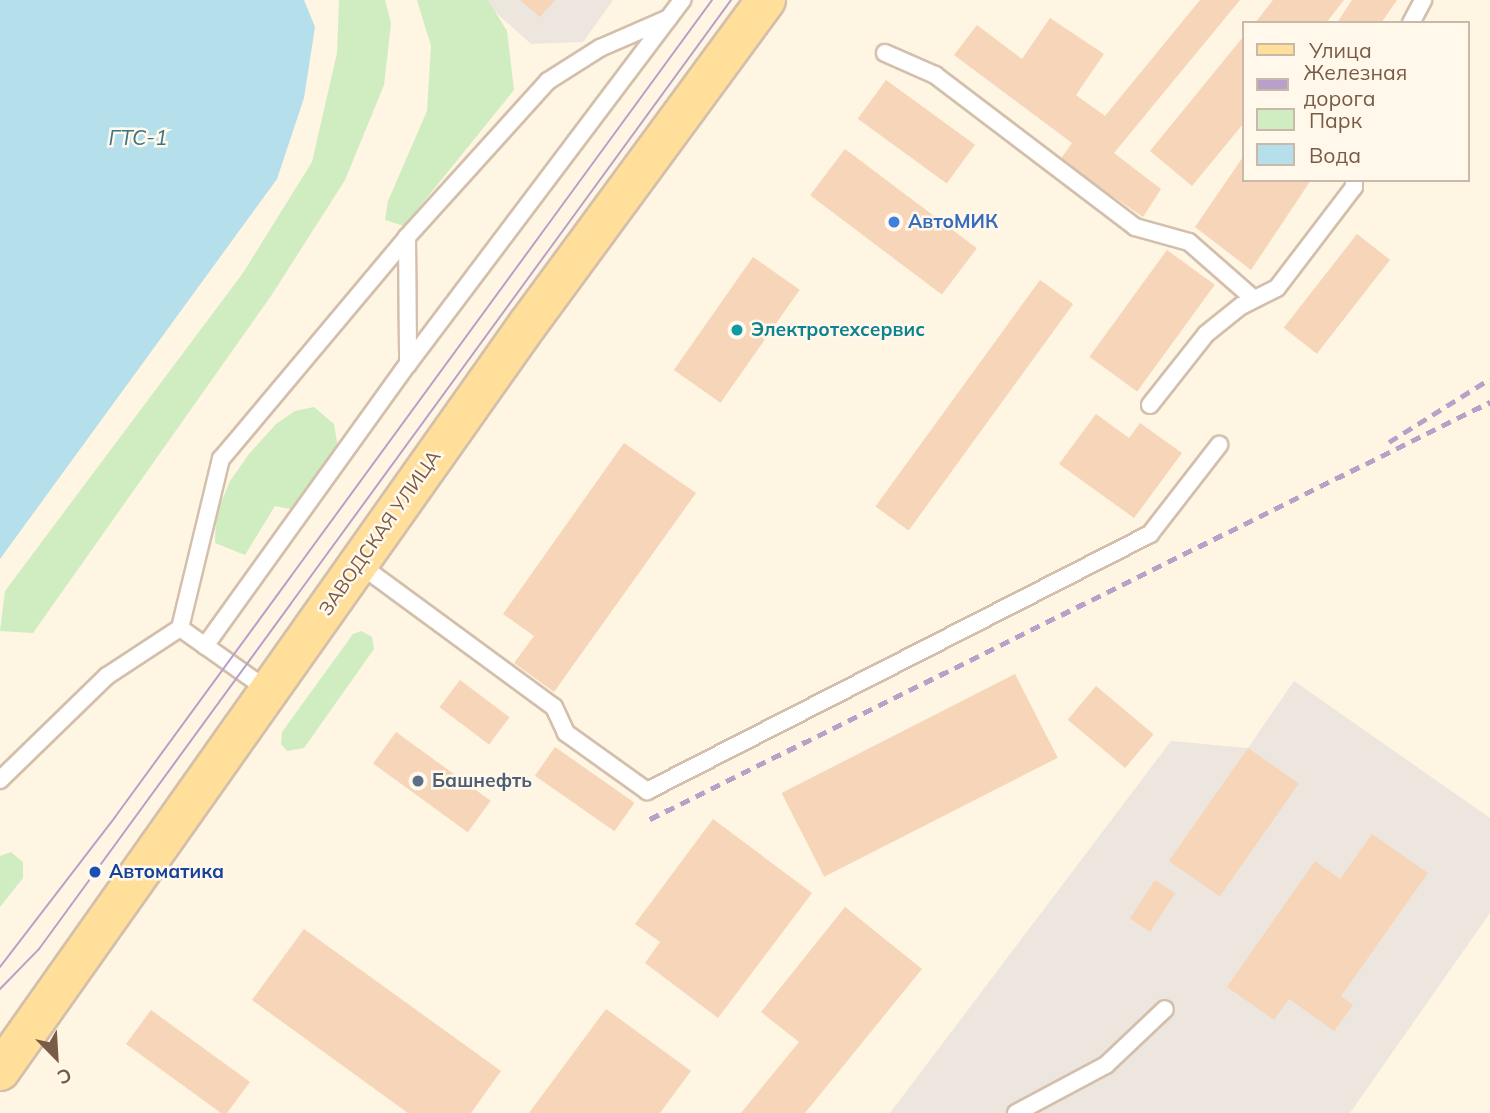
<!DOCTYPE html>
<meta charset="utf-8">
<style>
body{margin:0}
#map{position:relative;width:1490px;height:1113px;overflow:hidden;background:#fef5e3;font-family:Mulish,sans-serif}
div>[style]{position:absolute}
.industrial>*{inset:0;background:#ede6de}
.green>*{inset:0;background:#cfedc0}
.water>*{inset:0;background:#b5dfea}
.building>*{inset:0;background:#f6d5b8;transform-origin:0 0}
.roads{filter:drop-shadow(2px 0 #d3bfab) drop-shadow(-2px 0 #d3bfab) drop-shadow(0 2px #d3bfab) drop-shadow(0 -2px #d3bfab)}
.lane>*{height:16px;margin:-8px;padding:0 8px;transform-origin:8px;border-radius:8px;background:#fff}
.primary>*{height:38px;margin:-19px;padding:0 19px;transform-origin:19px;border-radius:19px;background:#ffdf99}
.tram>*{height:2px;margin:-1px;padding:0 1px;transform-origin:1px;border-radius:1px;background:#b9a0c9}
.rail>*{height:5px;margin-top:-2.5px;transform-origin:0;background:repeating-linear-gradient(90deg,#b9a0c9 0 10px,transparent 0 17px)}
.dots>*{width:19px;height:19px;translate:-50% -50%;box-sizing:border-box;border:4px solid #fff8eb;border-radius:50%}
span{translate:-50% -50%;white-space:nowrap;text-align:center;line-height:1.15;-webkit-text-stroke:5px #fff8eb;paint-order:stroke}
.shop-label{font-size:19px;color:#366cbe;font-weight:700}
.left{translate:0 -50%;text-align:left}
.culture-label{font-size:19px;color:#0d838f;font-weight:700}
.street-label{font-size:19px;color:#795b46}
.service-label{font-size:19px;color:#4e5e75;font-weight:700}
.transit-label{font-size:19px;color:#164399;font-weight:700}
.water-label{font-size:21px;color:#3b7687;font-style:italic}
.legend{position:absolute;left:1242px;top:21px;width:228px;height:161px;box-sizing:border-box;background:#fff8eb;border:2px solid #c9b9a9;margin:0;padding:9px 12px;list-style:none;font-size:21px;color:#795b46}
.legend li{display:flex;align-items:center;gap:14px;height:35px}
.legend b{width:35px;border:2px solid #c9b9a9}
.north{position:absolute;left:21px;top:1022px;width:70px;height:70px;-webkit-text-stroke:5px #fff8eb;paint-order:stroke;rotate:156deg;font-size:19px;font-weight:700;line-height:28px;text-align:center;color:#795b46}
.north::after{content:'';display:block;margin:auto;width:24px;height:32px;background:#795b46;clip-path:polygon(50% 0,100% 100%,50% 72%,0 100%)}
</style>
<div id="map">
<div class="industrial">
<i style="clip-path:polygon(482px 0,613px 0,583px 42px,531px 44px)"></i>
<i style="clip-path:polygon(1294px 681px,1490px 818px,1490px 913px,1350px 1113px,890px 1113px,1171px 741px,1248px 748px)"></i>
</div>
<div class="green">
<i style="clip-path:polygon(339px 0,385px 0,391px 23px,384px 85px,345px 180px,271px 296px,33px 633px,0 631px,5px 591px,243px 273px,312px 162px,337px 53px)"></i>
<i style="clip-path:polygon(417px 0,488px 0,507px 31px,514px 90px,404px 226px,385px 220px,388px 201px,427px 111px,431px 46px)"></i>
<i style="clip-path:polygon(314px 407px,334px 424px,338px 448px,295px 510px,275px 506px,245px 555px,215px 543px,216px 515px,230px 481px,249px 454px,276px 424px,295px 411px)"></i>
<i style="clip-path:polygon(361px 631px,372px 637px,374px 649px,304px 748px,287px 751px,281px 744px,282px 732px,353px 634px)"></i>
<i style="clip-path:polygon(11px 852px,23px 862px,23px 878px,0 907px,0 856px)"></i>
</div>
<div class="water">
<i style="clip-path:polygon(0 0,304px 0,315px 27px,304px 98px,277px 179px,0 559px)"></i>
</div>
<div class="building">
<i style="clip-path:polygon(520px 0,555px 0,540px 17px)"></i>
<i style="clip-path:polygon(1200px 0,1240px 0,1114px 153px,1161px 189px,1143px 217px,1060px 160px,1072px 143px,954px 55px,977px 25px,1022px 59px,1050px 18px,1104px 54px,1076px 95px,1105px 116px)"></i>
<i style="clip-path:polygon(1273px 0,1344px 0,1326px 23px,1255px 23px)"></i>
<i style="clip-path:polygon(1352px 0,1397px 0,1381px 23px,1337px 23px)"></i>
<i style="clip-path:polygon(1243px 37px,1243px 124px,1192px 186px,1150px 151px)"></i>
<i style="left:886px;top:80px;width:110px;height:48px;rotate:36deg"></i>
<i style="left:845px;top:149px;width:165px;height:58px;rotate:37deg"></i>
<i style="clip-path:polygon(1243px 157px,1243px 180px,1311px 180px,1251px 270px,1195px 227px)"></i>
<i style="left:1357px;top:234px;width:42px;height:119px;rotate:38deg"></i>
<i style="left:1167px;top:250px;width:59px;height:132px;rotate:36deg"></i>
<i style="left:753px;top:257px;width:57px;height:138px;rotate:35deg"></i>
<i style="left:1040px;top:280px;width:41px;height:280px;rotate:36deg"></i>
<i style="clip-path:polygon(1096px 414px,1129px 438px,1140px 423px,1182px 453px,1134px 518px,1059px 464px)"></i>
<i style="clip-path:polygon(624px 443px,696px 493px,554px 692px,514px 663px,534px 636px,503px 614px)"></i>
<i style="left:1015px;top:674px;width:94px;height:262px;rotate:63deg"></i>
<i style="left:460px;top:680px;width:62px;height:34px;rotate:37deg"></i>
<i style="left:1096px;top:686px;width:75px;height:44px;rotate:40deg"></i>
<i style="left:396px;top:732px;width:117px;height:39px;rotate:36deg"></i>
<i style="left:555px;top:747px;width:97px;height:35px;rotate:35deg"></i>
<i style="left:1248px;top:748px;width:62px;height:138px;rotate:35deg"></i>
<i style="clip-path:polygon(713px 819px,812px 893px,718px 1018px,645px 963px,660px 942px,635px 924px)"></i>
<i style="clip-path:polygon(1372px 834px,1428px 873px,1341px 996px,1353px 1005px,1334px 1031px,1289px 999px,1274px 1020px,1227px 987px,1315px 861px,1340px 879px)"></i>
<i style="left:1155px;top:880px;width:24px;height:46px;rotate:33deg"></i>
<i style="clip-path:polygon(845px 907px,922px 969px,805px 1113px,741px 1113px,799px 1042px,761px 1012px)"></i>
<i style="clip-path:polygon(304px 929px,501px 1071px,471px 1113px,408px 1113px,252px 1000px)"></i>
<i style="clip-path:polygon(606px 1009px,691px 1071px,660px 1113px,529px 1113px)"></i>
<i style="clip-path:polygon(151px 1010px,250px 1082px,227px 1113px,221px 1113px,126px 1044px)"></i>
</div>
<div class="roads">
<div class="lane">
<i style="left:1411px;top:23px;width:26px;rotate:-62deg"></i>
<i style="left:885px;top:53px;width:55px;rotate:23.7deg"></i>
<i style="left:935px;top:75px;width:251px;rotate:37.2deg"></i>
<i style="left:1135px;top:227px;width:56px;rotate:15.5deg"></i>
<i style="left:1189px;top:242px;width:86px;rotate:41.2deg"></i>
<i style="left:407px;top:237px;width:127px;rotate:89.5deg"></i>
<i style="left:1150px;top:405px;width:90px;rotate:-51.7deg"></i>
<i style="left:1206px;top:334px;width:45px;rotate:-38.7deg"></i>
<i style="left:1241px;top:306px;width:40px;rotate:-26.6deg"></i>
<i style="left:1277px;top:288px;width:127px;rotate:-52.7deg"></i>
<i style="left:1354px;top:187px;width:7px;rotate:-90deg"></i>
<i style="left:359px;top:564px;width:242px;rotate:36.3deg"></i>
<i style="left:554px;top:707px;width:29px;rotate:65deg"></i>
<i style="left:566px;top:733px;width:100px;rotate:35.6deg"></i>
<i style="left:647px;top:791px;width:565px;rotate:-27.06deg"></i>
<i style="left:1150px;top:534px;width:113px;rotate:-52.2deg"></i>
<i style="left:180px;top:628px;width:108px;rotate:35.2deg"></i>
<i style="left:205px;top:646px;width:347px;rotate:-54.3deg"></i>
<i style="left:408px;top:364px;width:456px;rotate:-53deg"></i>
<i style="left:0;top:780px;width:149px;rotate:-44.2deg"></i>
<i style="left:107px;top:676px;width:87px;rotate:-33.3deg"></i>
<i style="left:180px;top:628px;width:174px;rotate:-76.4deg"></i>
<i style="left:221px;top:459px;width:290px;rotate:-50deg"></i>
<i style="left:407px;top:237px;width:210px;rotate:-47.9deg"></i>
<i style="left:548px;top:81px;width:62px;rotate:-32.4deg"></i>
<i style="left:600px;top:48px;width:75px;rotate:-23.5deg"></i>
<i style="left:1016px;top:1113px;width:102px;rotate:-28.1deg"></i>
<i style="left:1106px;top:1065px;width:81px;rotate:-43.5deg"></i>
</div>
<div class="primary">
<i style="left:0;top:1071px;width:915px;rotate:-54.75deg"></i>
<i style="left:528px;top:324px;width:402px;rotate:-53.7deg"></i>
</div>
</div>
<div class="tram">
<i style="left:0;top:967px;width:189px;rotate:-52.5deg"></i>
<i style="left:115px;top:817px;width:1012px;rotate:-53.84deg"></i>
<i style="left:0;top:989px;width:56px;rotate:-45.7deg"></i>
<i style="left:39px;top:949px;width:1175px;rotate:-53.9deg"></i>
</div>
<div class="rail">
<i style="left:1389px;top:442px;width:119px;rotate:-32deg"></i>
<i style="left:650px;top:819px;width:938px;rotate:-26.4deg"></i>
</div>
<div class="dots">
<i style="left:894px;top:222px;background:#3f7fe0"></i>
<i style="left:737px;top:330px;background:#0f9aa8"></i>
<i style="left:418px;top:781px;background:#5c6f8a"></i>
<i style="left:95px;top:872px;background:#1a4fb4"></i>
</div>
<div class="shop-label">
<span class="left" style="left:908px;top:222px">АвтоМИК</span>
</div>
<div class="culture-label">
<span class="left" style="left:751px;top:330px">Электротехсервис</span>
</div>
<div class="street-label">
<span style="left:380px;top:533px;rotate:-55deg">ЗАВОДСКАЯ УЛИЦА</span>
</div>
<div class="service-label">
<span class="left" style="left:432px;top:781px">Башнефть</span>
</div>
<div class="transit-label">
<span class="left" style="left:109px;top:872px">Автоматика</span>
</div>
<div class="water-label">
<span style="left:138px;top:137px">ГТС-1</span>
</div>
<ul class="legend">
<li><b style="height:9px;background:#ffdf99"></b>Улица</li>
<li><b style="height:9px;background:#b9a0c9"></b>Железная дорога</li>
<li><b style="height:19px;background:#cfedc0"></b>Парк</li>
<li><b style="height:19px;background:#b5dfea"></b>Вода</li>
</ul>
<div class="north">С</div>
</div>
